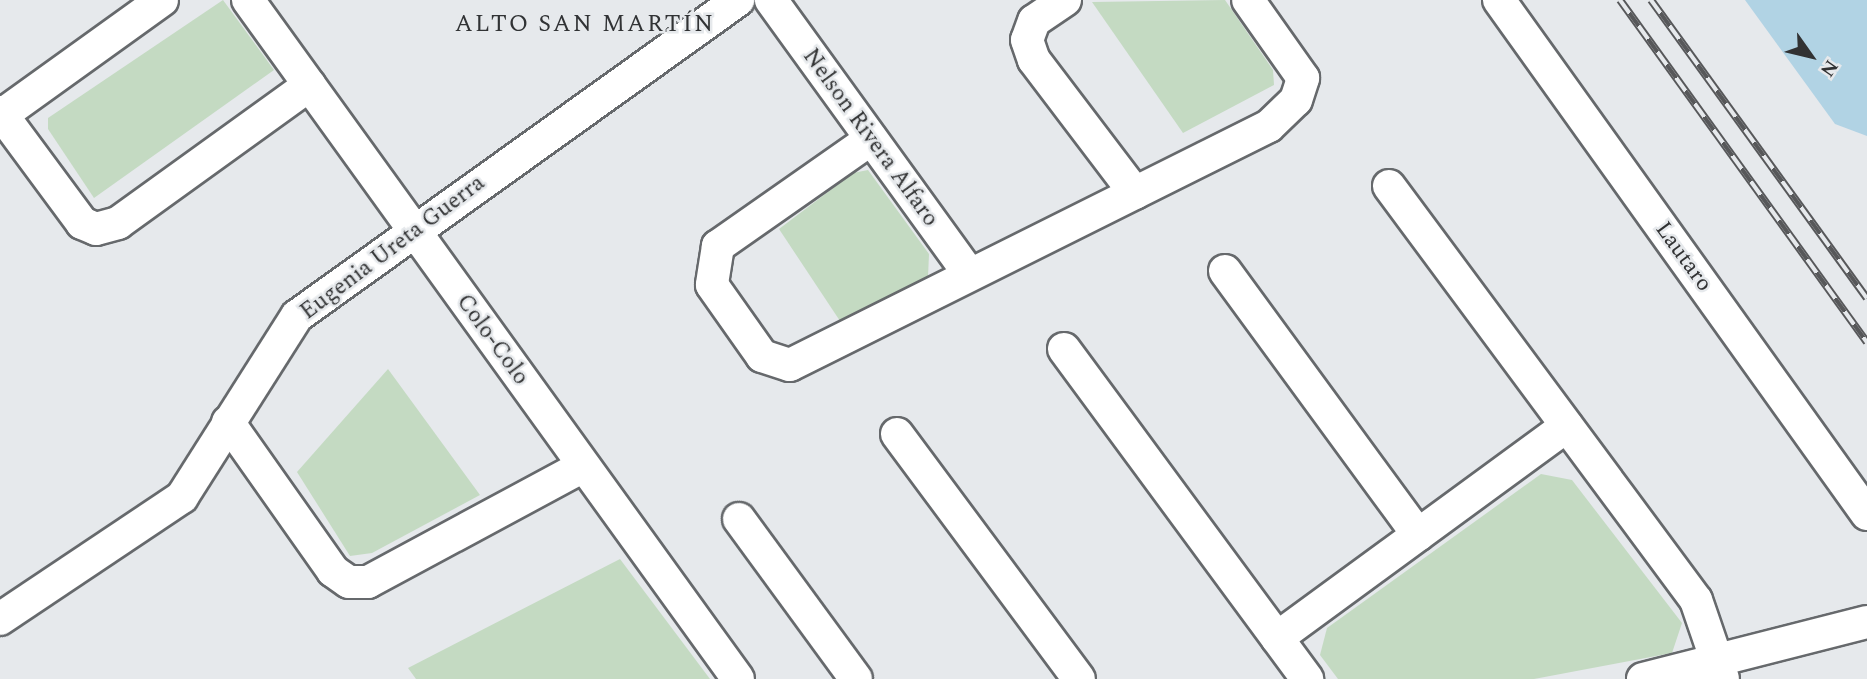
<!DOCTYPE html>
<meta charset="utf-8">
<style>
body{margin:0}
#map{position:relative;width:1867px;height:679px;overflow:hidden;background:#e6e9ec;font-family:Spectral,serif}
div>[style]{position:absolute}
.green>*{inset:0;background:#c4dac2}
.water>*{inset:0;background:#b1d3e4}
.roads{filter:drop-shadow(2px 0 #66696c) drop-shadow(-2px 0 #66696c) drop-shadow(0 2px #66696c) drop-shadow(0 -2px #66696c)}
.minor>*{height:32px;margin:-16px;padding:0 16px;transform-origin:16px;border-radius:16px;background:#fff}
.rail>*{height:8px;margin-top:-4px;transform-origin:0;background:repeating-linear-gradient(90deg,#e6e9ec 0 16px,#57585a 0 32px);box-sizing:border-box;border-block:2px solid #57585a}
span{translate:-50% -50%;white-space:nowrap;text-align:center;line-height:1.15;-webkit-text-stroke:5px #e6e9ec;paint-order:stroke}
.street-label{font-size:23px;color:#313233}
.neighbourhood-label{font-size:24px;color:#313335;letter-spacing:2px}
.north{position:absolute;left:1776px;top:21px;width:70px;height:70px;-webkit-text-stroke:5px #e6e9ec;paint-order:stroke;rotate:124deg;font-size:19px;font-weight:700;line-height:28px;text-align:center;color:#313233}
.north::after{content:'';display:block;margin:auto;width:24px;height:32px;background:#313233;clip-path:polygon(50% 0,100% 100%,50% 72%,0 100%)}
</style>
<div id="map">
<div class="green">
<i style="clip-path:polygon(223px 0,274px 70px,94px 198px,48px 129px,48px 118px)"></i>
<i style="clip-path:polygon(1225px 0,1273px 70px,1274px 85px,1183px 133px,1092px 2px)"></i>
<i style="clip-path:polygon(868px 170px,929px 254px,928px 277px,840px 321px,779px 229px,853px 173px)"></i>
<i style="clip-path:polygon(388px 369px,480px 495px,372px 553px,350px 556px,297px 472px)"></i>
<i style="clip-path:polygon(1541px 474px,1572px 480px,1682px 623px,1672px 653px,1534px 679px,1338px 679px,1320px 655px,1327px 628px)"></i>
<i style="clip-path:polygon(620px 559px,710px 679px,416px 679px,408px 668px)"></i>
</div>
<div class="water">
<i style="clip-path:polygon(1745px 0,1867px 0,1867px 136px,1835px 124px)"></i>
</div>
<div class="roads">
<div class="minor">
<i style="left:248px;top:0;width:837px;rotate:54.18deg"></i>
<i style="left:771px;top:0;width:339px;rotate:54.1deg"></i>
<i style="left:1065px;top:0;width:37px;rotate:146deg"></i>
<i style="left:1034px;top:21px;width:20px;rotate:110deg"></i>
<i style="left:1027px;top:40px;width:21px;rotate:71deg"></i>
<i style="left:1034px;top:60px;width:167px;rotate:52.8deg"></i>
<i style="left:1499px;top:0;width:632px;rotate:54.4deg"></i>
<i style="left:0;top:112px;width:138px;rotate:53.5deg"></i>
<i style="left:82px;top:223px;width:15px;rotate:23deg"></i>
<i style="left:96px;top:229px;width:23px;rotate:-15deg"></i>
<i style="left:118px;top:223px;width:236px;rotate:-35.8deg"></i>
<i style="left:2px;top:115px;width:197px;rotate:-35.7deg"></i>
<i style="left:871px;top:139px;width:187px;rotate:145deg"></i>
<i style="left:718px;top:246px;width:39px;rotate:99deg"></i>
<i style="left:712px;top:285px;width:87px;rotate:54.8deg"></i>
<i style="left:762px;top:356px;width:29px;rotate:18deg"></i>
<i style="left:790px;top:365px;width:535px;rotate:-26.52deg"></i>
<i style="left:1269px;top:126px;width:37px;rotate:-44deg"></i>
<i style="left:1296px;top:100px;width:23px;rotate:-72deg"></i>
<i style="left:1303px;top:78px;width:95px;rotate:-125.2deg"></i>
<i style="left:1389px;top:186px;width:515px;rotate:53.44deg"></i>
<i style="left:1696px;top:600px;width:83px;rotate:71.1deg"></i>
<i style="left:1225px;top:271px;width:327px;rotate:53.8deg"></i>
<i style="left:1064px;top:349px;width:410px;rotate:53.6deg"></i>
<i style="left:228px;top:422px;width:182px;rotate:54.8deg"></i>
<i style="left:333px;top:571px;width:19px;rotate:35deg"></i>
<i style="left:349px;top:582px;width:19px"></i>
<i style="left:368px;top:582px;width:244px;rotate:-28.3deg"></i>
<i style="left:897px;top:434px;width:305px;rotate:53.4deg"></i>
<i style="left:739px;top:519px;width:198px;rotate:53.8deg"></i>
<i style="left:0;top:619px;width:219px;rotate:-33.8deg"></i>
<i style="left:182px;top:497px;width:214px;rotate:-57.6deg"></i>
<i style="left:297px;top:316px;width:543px;rotate:-35.62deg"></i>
<i style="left:1277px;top:638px;width:359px;rotate:-36.2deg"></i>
<i style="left:1643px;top:679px;width:231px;rotate:-14.3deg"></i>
</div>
</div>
<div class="rail">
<i style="left:1620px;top:0;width:422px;rotate:54.2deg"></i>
<i style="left:1651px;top:0;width:368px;rotate:54.1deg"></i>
</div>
<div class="street-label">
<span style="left:870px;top:138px;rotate:54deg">Nelson Rivera Alfaro</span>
<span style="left:393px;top:248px;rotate:-37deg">Eugenia Ureta Guerra</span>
<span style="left:1683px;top:257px;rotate:54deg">Lautaro</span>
<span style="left:492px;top:340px;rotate:54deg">Colo-Colo</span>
</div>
<div class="neighbourhood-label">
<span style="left:585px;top:25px">ALTO SAN MARTÍN</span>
</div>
<div class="north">N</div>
</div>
